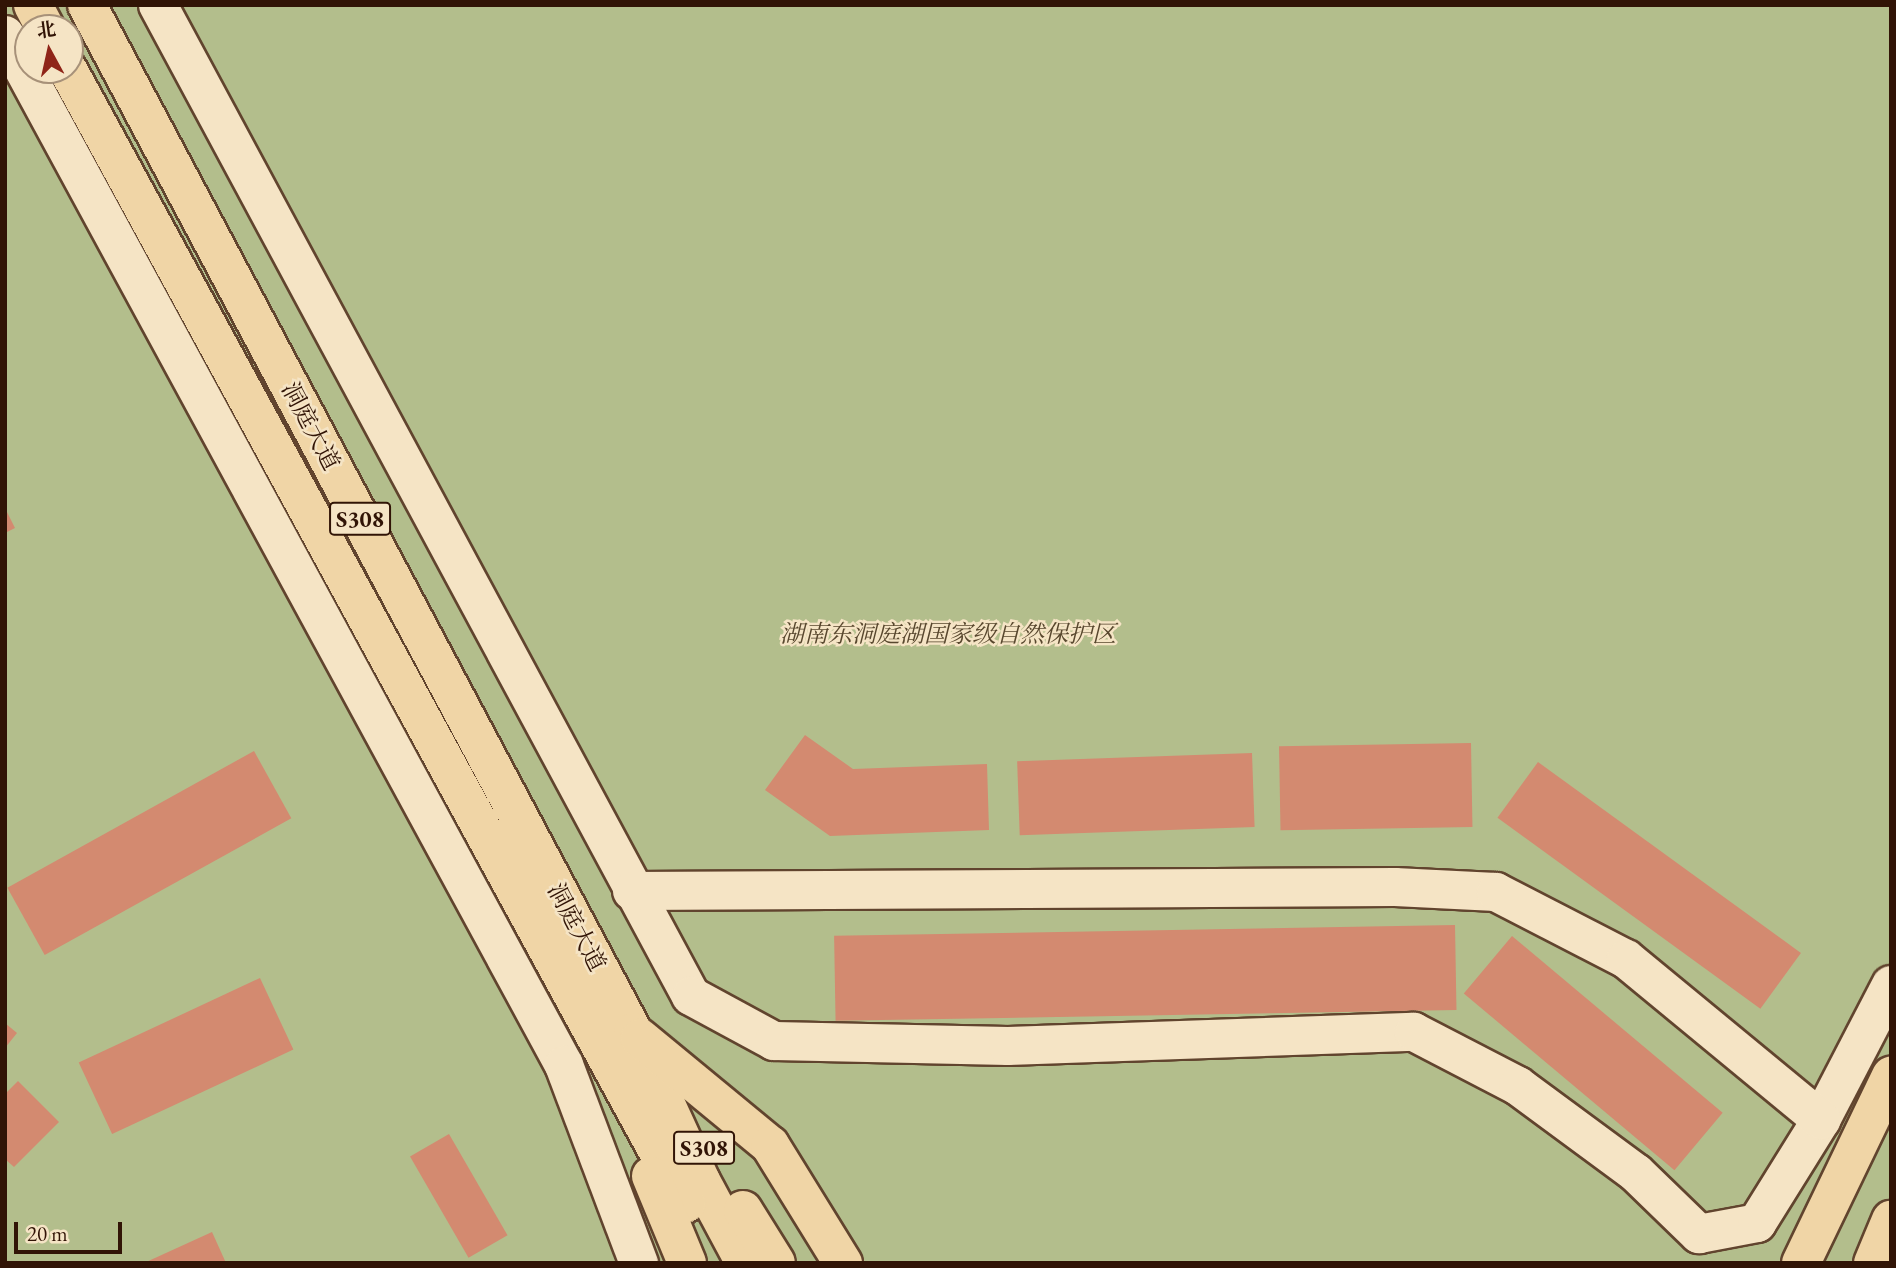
<!DOCTYPE html>
<meta charset="utf-8">
<style>
body{margin:0}
#map{position:relative;width:1896px;height:1268px;overflow:hidden;background:#f0d5a6;font-family:"EB Garamond","Noto Serif SC",serif}
div>[style]{position:absolute}
.green>*{inset:0;background:#b3be8c}
.building>*{inset:0;background:#d38a70;transform-origin:0 0}
.roads{filter:drop-shadow(2px 0 #61442e) drop-shadow(-2px 0 #61442e) drop-shadow(0 2px #61442e) drop-shadow(0 -2px #61442e)}
.minor>*{height:38px;margin:-19px;padding:0 19px;transform-origin:19px;border-radius:19px;background:#f5e4c5}
.major>*{height:38px;margin:-19px;padding:0 19px;transform-origin:19px;border-radius:19px;background:#f0d5a6}
span{translate:-50% -50%;white-space:nowrap;text-align:center;line-height:1.15;-webkit-text-stroke:5px #f5e4c5;paint-order:stroke}
.shield-label span{padding:2px 5px;background:#f5e4c5;border:2px solid;border-radius:5px;-webkit-text-stroke-width:0}
.shield-label{font-size:23px;color:#311406;font-weight:700}
.street-label{font-size:24px;color:#311406}
.park-label{font-size:24px;color:#58472e;font-style:italic}
.frame{position:absolute;inset:0;border:7px solid #311406;pointer-events:none}
.north{position:absolute;left:14px;top:14px;width:70px;height:70px;box-sizing:border-box;background:#f5e4c5;border:2px solid #a79179;border-radius:50%;rotate:352deg;font-size:19px;font-weight:700;line-height:28px;text-align:center;color:#311406}
.north::after{content:'';display:block;margin:auto;width:24px;height:32px;background:#8f2418;clip-path:polygon(50% 0,100% 100%,50% 72%,0 100%)}
.scale{position:absolute;left:14px;top:1222px;width:108px;height:32px;box-sizing:border-box;border:4px solid #311406;border-top:0;padding-left:9px;font-size:21px;line-height:24px;white-space:nowrap;color:#311406;-webkit-text-stroke:5px #f5e4c5;paint-order:stroke}
</style>
<div id="map">
<div class="green">
<i style="clip-path:polygon(evenodd,5px 5px,1891px 5px,1891px 1263px,5px 1263px,5px 5px,28px 28px,70px 28px,70px 70px,28px 70px,28px 28px)"></i>
</div>
<div class="building">
<i style="clip-path:polygon(5px 508px,15px 528px,5px 533px)"></i>
<i style="clip-path:polygon(805px 735px,853px 769px,987px 764px,989px 830px,830px 836px,765px 790px)"></i>
<i style="left:1471px;top:743px;width:84px;height:192px;rotate:89deg"></i>
<i style="left:254px;top:751px;width:77px;height:282px;rotate:61deg"></i>
<i style="left:1252px;top:753px;width:74px;height:235px;rotate:88deg"></i>
<i style="left:1538px;top:762px;width:325px;height:69px;rotate:36deg"></i>
<i style="left:1455px;top:925px;width:85px;height:621px;rotate:89deg"></i>
<i style="left:1512px;top:936px;width:275px;height:75px;rotate:40deg"></i>
<i style="left:260px;top:978px;width:79px;height:200px;rotate:65deg"></i>
<i style="clip-path:polygon(5px 1023px,17px 1033px,5px 1048px)"></i>
<i style="clip-path:polygon(18px 1081px,59px 1122px,14px 1167px,5px 1159px,5px 1094px)"></i>
<i style="left:449px;top:1134px;width:117px;height:45px;rotate:60deg"></i>
<i style="clip-path:polygon(212px 1232px,226px 1263px,144px 1263px)"></i>
</div>
<div class="roads">
<div class="minor">
<i style="left:158px;top:5px;width:1125px;rotate:61.73deg"></i>
<i style="left:691px;top:996px;width:94px;rotate:28.5deg"></i>
<i style="left:774px;top:1041px;width:234px;rotate:1.2deg"></i>
<i style="left:1008px;top:1046px;width:406px;rotate:-2deg"></i>
<i style="left:1414px;top:1032px;width:117px;rotate:27.4deg"></i>
<i style="left:1518px;top:1086px;width:147px;rotate:36.4deg"></i>
<i style="left:1636px;top:1173px;width:88px;rotate:44.1deg"></i>
<i style="left:1699px;top:1234px;width:59px;rotate:-10.7deg"></i>
<i style="left:1757px;top:1223px;width:121px;rotate:-58.1deg"></i>
<i style="left:1821px;top:1120px;width:152px;rotate:-62.6deg"></i>
<i style="left:5px;top:35px;width:1172px;rotate:61.51deg"></i>
<i style="left:564px;top:1065px;width:212px;rotate:69.3deg"></i>
<i style="left:632px;top:891px;width:763px;rotate:-0.3deg"></i>
<i style="left:1395px;top:887px;width:101px;rotate:2.8deg"></i>
<i style="left:1496px;top:892px;width:146px;rotate:27.3deg"></i>
<i style="left:1626px;top:959px;width:253px;rotate:39.5deg"></i>
</div>
<div class="major">
<i style="left:33px;top:5px;width:26px;rotate:62deg"></i>
<i style="left:87px;top:5px;width:1163px;rotate:62deg"></i>
<i style="left:633px;top:1032px;width:164px;rotate:65.5deg"></i>
<i style="left:701px;top:1181px;width:93px;rotate:61.8deg"></i>
<i style="left:68px;top:70px;width:1291px;rotate:61.39deg"></i>
<i style="left:640px;top:1038px;width:168px;rotate:39.5deg"></i>
<i style="left:770px;top:1145px;width:139px;rotate:58.3deg"></i>
<i style="left:651px;top:1176px;width:94px;rotate:67.5deg"></i>
<i style="left:743px;top:1210px;width:62px;rotate:58.1deg"></i>
<i style="left:1801px;top:1263px;width:208px;rotate:-64.3deg"></i>
<i style="left:1873px;top:1263px;width:47px;rotate:-67.3deg"></i>
</div>
</div>
<div class="shield-label">
<span style="left:360px;top:519px">S308</span>
<span style="left:704px;top:1148px">S308</span>
</div>
<div class="street-label">
<span style="left:311px;top:426px;rotate:62deg">洞庭大道</span>
<span style="left:577px;top:927px;rotate:62deg">洞庭大道</span>
</div>
<div class="park-label">
<span style="left:948px;top:634px">湖南东洞庭湖国家级自然保护区</span>
</div>
<div class="frame"></div>
<div class="north">北</div>
<div class="scale">20 m</div>
</div>
